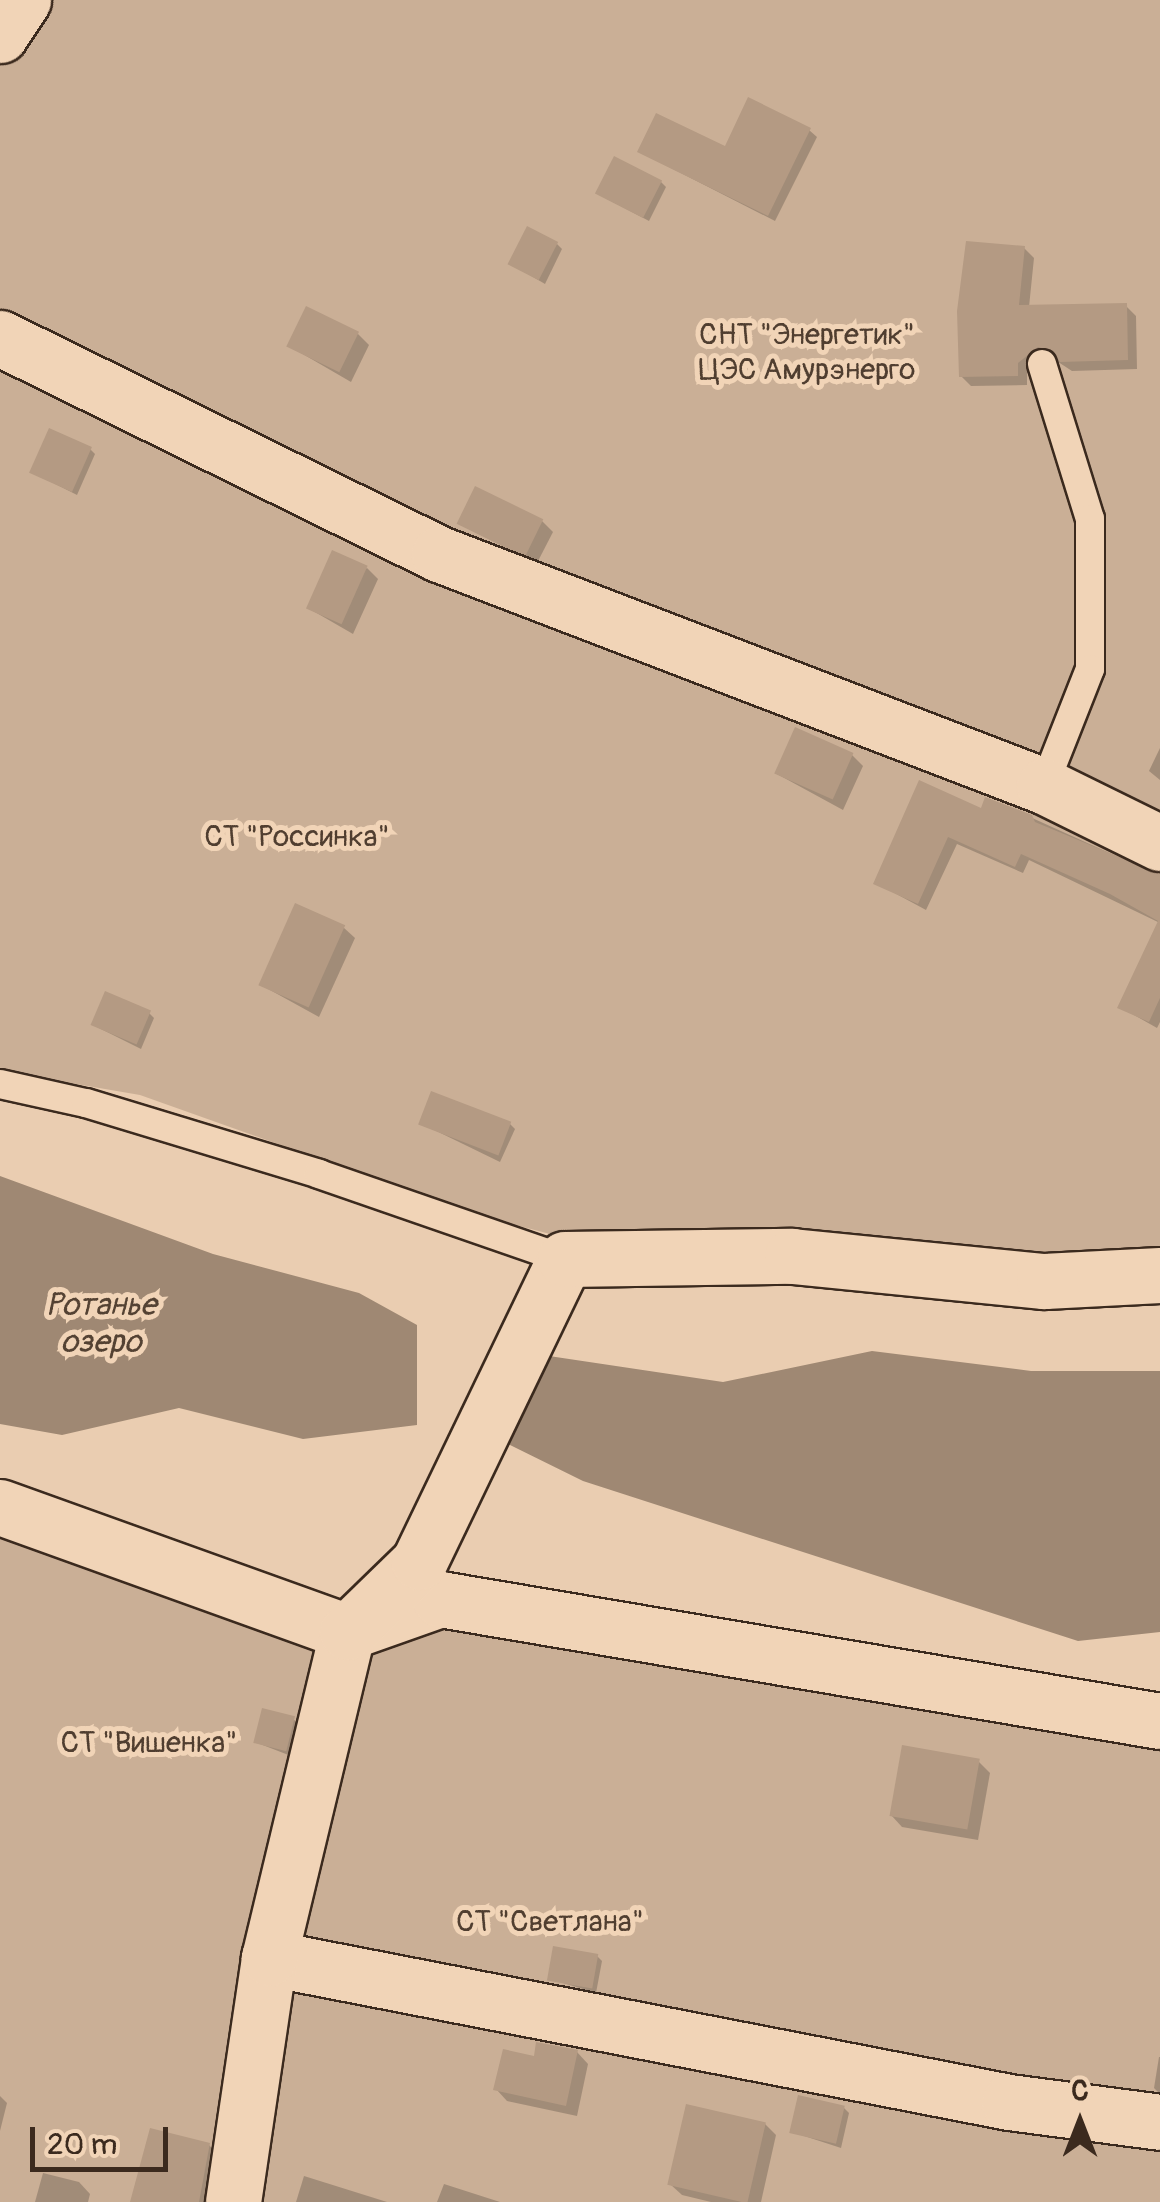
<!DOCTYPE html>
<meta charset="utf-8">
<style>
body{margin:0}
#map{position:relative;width:1160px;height:2202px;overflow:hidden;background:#eacdb1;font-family:Pangolin,sans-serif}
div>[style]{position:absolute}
.green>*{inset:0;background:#caaf96}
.water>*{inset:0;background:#9f8873}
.shadow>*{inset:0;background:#0003}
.building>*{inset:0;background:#b49a83;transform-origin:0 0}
.roads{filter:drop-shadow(2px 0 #3b2a1e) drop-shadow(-2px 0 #3b2a1e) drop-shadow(0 2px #3b2a1e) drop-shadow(0 -2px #3b2a1e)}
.service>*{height:28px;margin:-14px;padding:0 14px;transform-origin:14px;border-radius:14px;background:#f1d4b7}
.minor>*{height:55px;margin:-27.5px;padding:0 27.5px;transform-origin:27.5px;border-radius:27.5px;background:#f1d4b7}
span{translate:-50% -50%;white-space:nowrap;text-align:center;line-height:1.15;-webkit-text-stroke:10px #f1d4b7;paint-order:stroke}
.park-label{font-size:30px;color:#503e30}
.water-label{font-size:32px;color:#544233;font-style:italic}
.north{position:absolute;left:1030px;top:2072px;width:100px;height:100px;-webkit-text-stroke:8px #f1d4b7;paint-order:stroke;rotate:0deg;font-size:28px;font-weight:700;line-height:40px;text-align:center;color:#3b2a1e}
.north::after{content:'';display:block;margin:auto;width:35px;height:45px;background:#3b2a1e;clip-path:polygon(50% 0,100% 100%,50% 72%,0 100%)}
.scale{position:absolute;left:30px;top:2127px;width:138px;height:45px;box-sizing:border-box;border:5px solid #3b2a1e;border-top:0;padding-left:12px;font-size:30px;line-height:35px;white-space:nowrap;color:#3b2a1e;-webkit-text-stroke:8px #f1d4b7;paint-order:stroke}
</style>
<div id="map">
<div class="green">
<i style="clip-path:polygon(0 0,1160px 0,1160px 1253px,1055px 1258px,592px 1245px,477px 1215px,140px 1095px,0 1071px)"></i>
<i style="clip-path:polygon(0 1531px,444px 1622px,1160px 1740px,1160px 2202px,0 2202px)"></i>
</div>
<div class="water">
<i style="clip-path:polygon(0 1176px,213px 1254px,359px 1293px,417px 1325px,417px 1425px,303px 1439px,179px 1408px,62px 1435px,0 1424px)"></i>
<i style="clip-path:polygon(872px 1351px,1031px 1371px,1160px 1371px,1160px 1632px,1078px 1641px,583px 1481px,488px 1434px,549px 1356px,723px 1382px)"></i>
</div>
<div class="shadow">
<i style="clip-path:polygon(809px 130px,817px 137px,775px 221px,640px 152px,726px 149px)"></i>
<i style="clip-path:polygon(661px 182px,666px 187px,649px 221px,598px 194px)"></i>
<i style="clip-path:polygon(557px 244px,562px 249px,545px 284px,511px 264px)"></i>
<i style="clip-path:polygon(1024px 248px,1034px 258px,1029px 307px,1126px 306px,1136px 316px,1137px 369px,1072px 371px,1049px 356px,1027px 373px,1027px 385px,971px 386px,961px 376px)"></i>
<i style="clip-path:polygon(358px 334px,369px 345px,351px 382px,289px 346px)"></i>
<i style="clip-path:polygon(90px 449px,95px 454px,77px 495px,32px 472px)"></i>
<i style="clip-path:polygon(542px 521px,553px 532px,537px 563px,459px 524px)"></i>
<i style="clip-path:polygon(367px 568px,378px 579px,353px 634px,308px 608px)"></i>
<i style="clip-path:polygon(1160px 748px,1160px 780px,1149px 771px)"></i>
<i style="clip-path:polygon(852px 755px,863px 766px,843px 810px,777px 774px)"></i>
<i style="clip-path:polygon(982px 811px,1030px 817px,1160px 876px,1160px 1022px,1157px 1028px,1120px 1007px,1160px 923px,1029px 860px,1023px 873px,957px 844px,926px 910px,876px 883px)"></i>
<i style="clip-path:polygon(343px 927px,355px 938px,319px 1017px,261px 985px)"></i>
<i style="clip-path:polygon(149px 1013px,154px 1018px,141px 1049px,93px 1025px)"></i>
<i style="clip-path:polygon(420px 1123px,510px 1124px,515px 1129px,500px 1162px)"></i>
<i style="clip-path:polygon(293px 1719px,299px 1724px,291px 1756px,255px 1742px)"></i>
<i style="clip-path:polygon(979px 1762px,990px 1773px,978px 1840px,902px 1827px,891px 1815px)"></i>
<i style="clip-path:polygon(597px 1956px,602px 1961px,596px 1993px,550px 1979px)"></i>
<i style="clip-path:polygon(577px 2052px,588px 2064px,577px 2116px,507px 2101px,496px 2089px,536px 2059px)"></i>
<i style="clip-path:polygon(1159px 2057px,1160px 2057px,1160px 2094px,1154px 2088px)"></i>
<i style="clip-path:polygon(0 2096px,7px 2103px,0 2131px)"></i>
<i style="clip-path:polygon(844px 2108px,849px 2113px,841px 2148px,792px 2132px)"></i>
<i style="clip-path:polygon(765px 2124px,776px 2135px,761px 2202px,711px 2202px,682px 2195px,670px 2184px)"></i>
<i style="clip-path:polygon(209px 2145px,220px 2157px,211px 2202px,133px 2202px)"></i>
<i style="clip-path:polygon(43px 2173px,79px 2182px,90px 2194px,88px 2202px,35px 2202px)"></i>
<i style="clip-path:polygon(304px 2176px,387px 2202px,296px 2202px)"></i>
<i style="clip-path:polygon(444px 2184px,500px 2202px,501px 2202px,437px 2202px)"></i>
</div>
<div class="building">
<i style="clip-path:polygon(748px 97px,811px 128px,768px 216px,637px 152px,656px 113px,725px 146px)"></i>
<i style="left:614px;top:156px;width:54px;height:42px;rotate:27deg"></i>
<i style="left:527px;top:226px;width:35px;height:43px;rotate:27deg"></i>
<i style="clip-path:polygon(966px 241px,1025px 246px,1019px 305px,1127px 303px,1128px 360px,1060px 362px,1053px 351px,1038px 347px,1018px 363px,1018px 376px,959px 377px,957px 311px)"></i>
<i style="left:306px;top:306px;width:59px;height:45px;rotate:26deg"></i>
<i style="left:49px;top:428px;width:47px;height:49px;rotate:24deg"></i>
<i style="left:475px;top:486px;width:76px;height:42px;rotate:26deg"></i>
<i style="left:332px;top:550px;width:39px;height:64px;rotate:24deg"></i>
<i style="left:795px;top:727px;width:64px;height:51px;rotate:24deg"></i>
<i style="clip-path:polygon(919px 780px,981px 808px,985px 797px,1032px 815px,1035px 822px,1160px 874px,1160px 998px,1149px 1022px,1117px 1008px,1158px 921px,1110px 894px,1021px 854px,1015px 867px,948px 837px,918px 904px,873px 884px)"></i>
<i style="left:295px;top:903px;width:55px;height:90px;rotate:24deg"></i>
<i style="left:105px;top:991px;width:50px;height:37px;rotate:23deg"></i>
<i style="left:431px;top:1091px;width:86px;height:36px;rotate:21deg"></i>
<i style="left:262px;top:1708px;width:34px;height:36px;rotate:14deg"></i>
<i style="left:902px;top:1745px;width:79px;height:72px;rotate:10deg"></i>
<i style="left:553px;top:1946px;width:46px;height:35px;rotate:10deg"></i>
<i style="clip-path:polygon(536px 2042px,578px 2050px,566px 2106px,493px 2090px,503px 2049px,534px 2056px)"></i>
<i style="left:798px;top:2095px;width:48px;height:39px;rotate:13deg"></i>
<i style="left:686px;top:2104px;width:82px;height:83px;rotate:13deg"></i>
<i style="clip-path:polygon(150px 2128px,210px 2143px,199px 2202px,130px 2202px)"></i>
</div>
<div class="roads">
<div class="service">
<i style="left:1042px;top:364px;width:162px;rotate:72.8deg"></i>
<i style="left:1090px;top:519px;width:150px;rotate:90deg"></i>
<i style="left:1090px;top:669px;width:126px;rotate:111.5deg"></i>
<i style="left:0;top:1084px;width:88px;rotate:12.5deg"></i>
<i style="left:86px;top:1103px;width:244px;rotate:16.9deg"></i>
<i style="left:319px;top:1174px;width:260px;rotate:19.1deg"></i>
</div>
<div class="minor">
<i style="left:0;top:35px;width:42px;rotate:-56.7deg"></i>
<i style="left:0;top:338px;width:489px;rotate:26.2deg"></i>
<i style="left:439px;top:554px;width:648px;rotate:20.98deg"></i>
<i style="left:1044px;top:786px;width:129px;rotate:26.2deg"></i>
<i style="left:0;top:1507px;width:369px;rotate:19.8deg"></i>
<i style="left:347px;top:1632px;width:99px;rotate:-19.5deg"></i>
<i style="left:440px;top:1599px;width:730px;rotate:9.62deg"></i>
<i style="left:269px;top:1958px;width:754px;rotate:11.01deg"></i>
<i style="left:1009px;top:2102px;width:152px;rotate:7.5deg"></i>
<i style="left:233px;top:2202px;width:247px;rotate:-81.6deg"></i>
<i style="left:269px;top:1958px;width:335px;rotate:-76.5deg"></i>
<i style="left:347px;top:1632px;width:100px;rotate:-44.2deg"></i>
<i style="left:419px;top:1562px;width:336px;rotate:-64.3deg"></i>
<i style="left:565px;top:1259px;width:227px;rotate:-0.8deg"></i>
<i style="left:792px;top:1256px;width:253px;rotate:5.7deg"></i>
<i style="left:1044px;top:1281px;width:116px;rotate:-3deg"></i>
</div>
</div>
<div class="park-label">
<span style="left:807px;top:352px">СНТ "Энергетик"<br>ЦЭС Амурэнерго</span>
<span style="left:297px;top:837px">СТ "Россинка"</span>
<span style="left:149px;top:1743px">СТ "Вишенка"</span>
<span style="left:550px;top:1922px">СТ "Светлана"</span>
</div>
<div class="water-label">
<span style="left:101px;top:1324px">Ротанье<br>озеро</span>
</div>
<div class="north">С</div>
<div class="scale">20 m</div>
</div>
